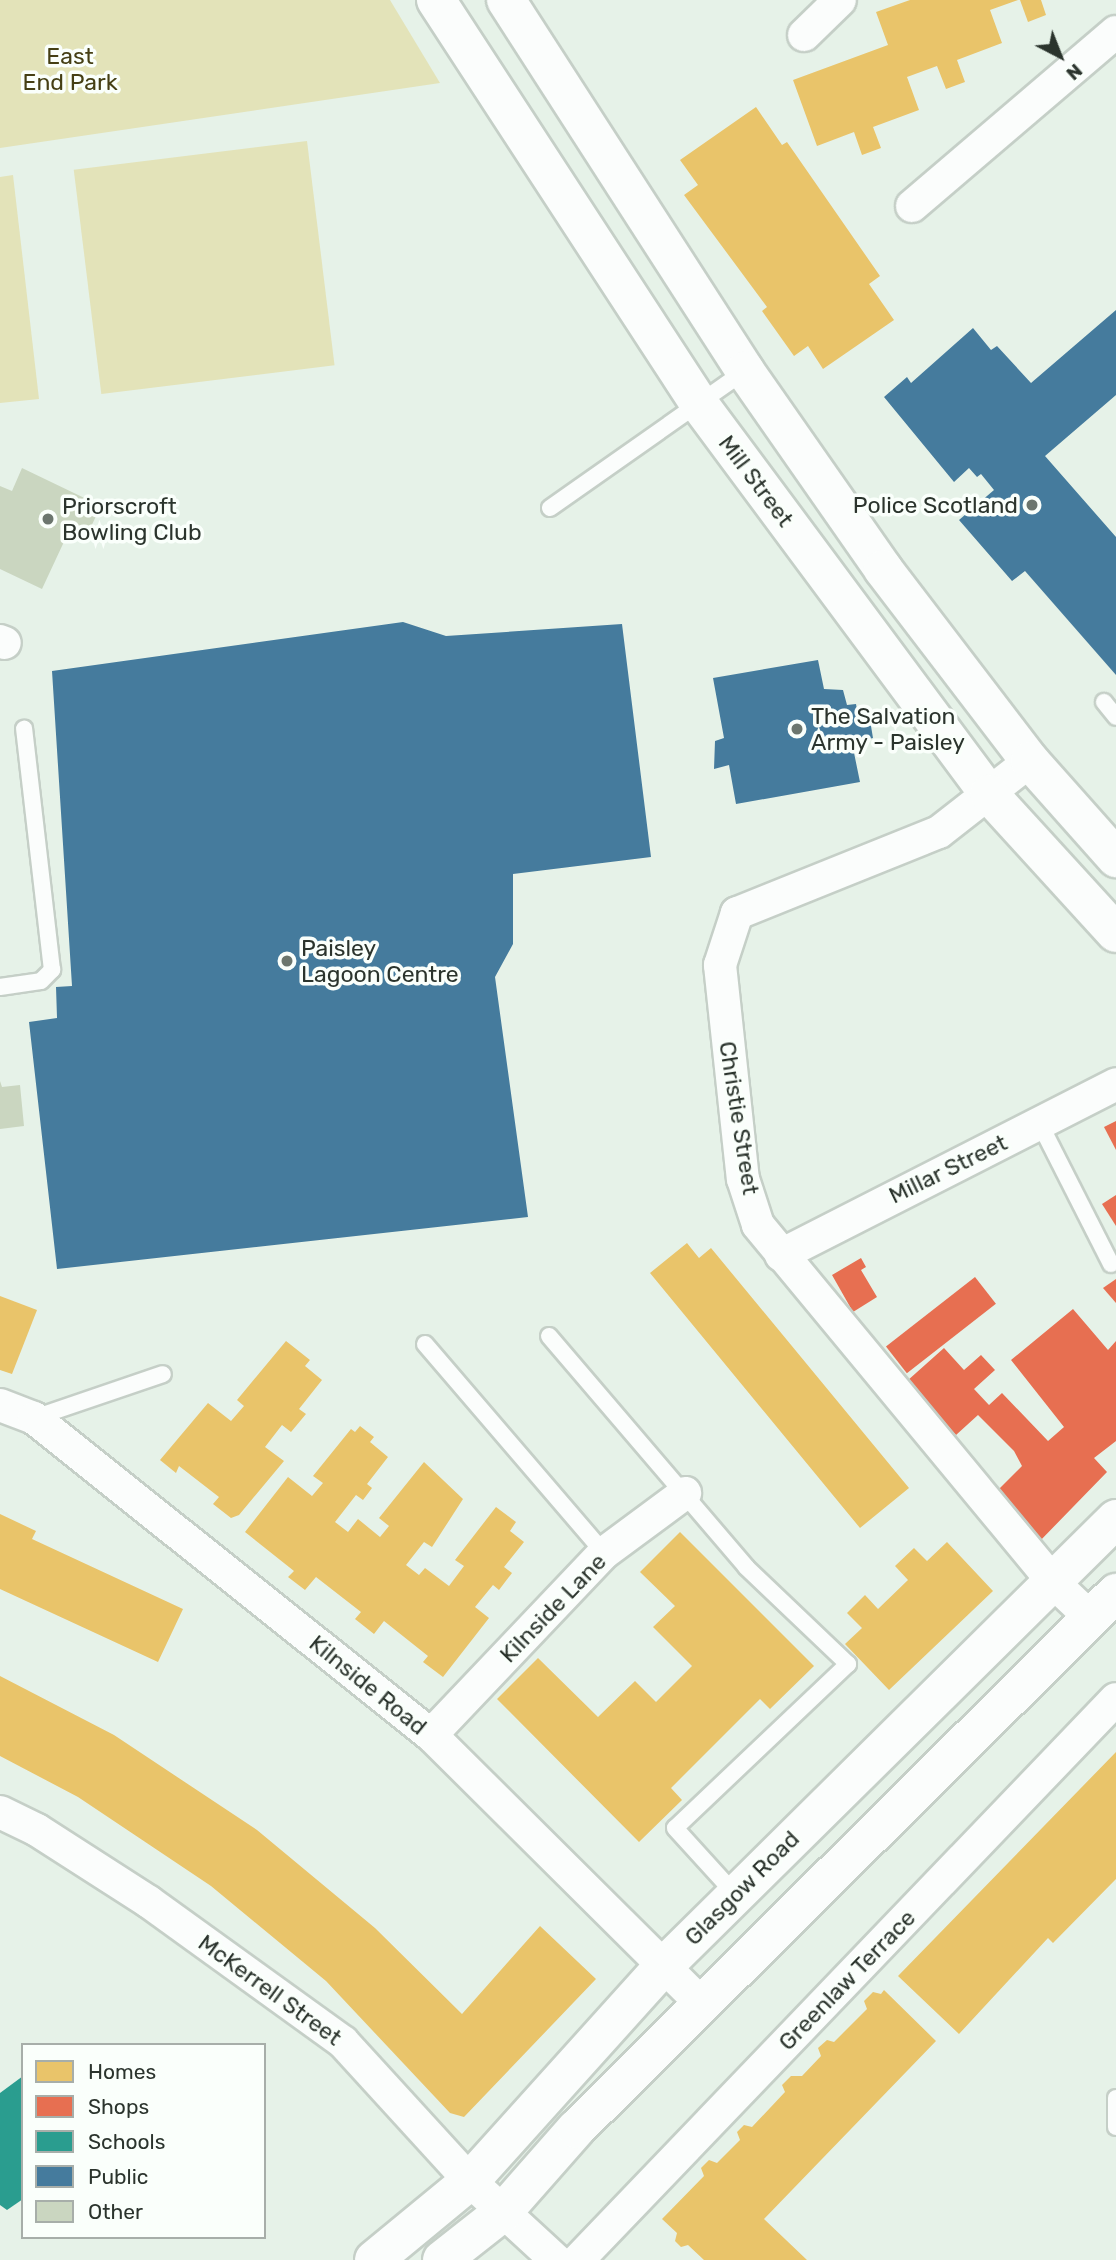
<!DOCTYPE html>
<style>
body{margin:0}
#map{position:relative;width:1116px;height:2260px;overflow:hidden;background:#e6f2e8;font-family:Rubik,sans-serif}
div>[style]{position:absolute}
.green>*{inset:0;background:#e3e3b9;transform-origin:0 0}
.homes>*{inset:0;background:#e9c46a}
.shops>*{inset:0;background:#e76f51;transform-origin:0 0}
.schools>*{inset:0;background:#2a9d8f}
.public>*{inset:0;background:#457b9d}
.building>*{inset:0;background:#cad6c0}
.roads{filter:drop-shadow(2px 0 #c5cfc7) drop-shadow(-2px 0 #c5cfc7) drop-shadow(0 2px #c5cfc7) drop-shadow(0 -2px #c5cfc7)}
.service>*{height:16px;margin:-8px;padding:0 8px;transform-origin:8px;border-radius:8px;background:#fbfdfc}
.minor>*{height:32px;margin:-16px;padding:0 16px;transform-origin:16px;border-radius:16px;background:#fbfdfc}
.primary>*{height:38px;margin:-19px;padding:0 19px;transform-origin:19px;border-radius:19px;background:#fbfdfc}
.dots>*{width:19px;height:19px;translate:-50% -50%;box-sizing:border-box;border:4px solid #fafffb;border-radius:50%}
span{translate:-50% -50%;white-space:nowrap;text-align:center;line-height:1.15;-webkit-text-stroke:7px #fafffb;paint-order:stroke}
.park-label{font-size:23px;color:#453f14}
.street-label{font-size:23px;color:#2b342d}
.poi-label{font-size:23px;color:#2b342d}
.right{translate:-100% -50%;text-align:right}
.left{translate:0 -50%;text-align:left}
.legend{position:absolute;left:21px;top:2043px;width:245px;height:196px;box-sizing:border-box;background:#fafffb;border:2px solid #a7aea9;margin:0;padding:9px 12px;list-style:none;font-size:21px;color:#2b342d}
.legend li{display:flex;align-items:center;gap:14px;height:35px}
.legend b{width:35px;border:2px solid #a7aea9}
.north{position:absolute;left:1025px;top:21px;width:70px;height:70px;-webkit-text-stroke:5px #fafffb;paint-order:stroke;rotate:138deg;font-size:19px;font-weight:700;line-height:28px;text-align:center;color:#2b342d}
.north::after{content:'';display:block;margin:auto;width:24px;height:32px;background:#2b342d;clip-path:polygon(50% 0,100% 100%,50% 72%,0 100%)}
</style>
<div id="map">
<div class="green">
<i style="clip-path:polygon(0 0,390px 0,440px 83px,0 148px)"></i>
<i style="left:307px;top:141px;width:226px;height:235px;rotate:83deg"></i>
<i style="clip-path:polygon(13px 175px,39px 399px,0 403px,0 177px)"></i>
</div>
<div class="homes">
<i style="clip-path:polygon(910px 0,1018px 0,990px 10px,1002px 43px,957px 60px,965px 82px,946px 89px,937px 66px,907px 77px,919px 110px,873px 127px,881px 148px,862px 155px,854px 132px,817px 146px,793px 80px,888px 45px,876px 12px)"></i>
<i style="clip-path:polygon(1020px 0,1041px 0,1046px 15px,1028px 22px)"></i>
<i style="clip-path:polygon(756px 107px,782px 145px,787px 142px,880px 276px,869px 284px,894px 320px,823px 369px,808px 346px,794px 356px,762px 311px,767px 307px,684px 195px,698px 185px,680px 160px)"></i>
<i style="clip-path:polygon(687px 1243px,699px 1258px,711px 1248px,909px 1488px,860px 1528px,650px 1273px)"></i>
<i style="clip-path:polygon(0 1296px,37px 1310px,12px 1374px,0 1370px)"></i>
<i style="clip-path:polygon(286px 1341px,310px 1360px,305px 1366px,322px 1380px,299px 1409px,306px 1414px,291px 1432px,282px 1425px,265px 1447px,284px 1461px,239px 1515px,231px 1518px,213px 1504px,219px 1497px,179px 1466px,176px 1473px,160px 1460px,208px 1403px,231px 1421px,244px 1406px,237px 1400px)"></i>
<i style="clip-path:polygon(360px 1426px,374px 1437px,370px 1442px,388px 1457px,367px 1484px,372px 1488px,363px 1500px,356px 1495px,335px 1522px,348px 1532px,358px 1519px,380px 1537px,389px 1526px,379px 1518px,424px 1462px,463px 1499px,432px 1547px,424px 1542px,406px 1565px,419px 1575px,425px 1568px,449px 1586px,464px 1566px,455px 1560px,496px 1507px,516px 1522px,510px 1531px,524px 1542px,504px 1567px,512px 1573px,499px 1590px,493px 1585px,475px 1607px,489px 1618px,443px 1677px,423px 1662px,428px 1656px,384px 1621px,374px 1634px,355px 1619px,361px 1612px,316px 1577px,305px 1590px,288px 1577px,294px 1571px,245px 1532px,288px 1477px,312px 1496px,323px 1483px,313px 1476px,351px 1429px,355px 1432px)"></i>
<i style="clip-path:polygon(0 1514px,36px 1531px,32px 1539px,183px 1609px,158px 1662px,0 1589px)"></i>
<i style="clip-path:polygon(680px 1532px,814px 1666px,770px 1709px,760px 1699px,671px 1788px,682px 1800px,639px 1842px,497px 1699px,538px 1658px,598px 1717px,635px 1681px,656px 1702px,692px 1666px,653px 1627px,675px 1606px,640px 1572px)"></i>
<i style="clip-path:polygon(947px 1542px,993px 1591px,889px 1690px,845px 1644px,862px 1628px,847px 1613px,865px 1595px,878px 1609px,908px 1580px,895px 1566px,914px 1548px,927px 1561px)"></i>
<i style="clip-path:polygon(0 1676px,114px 1735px,257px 1830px,375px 1928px,462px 2014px,540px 1926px,596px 1979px,464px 2117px,450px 2113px,326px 1981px,211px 1886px,78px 1797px,0 1756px)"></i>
<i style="clip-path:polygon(1116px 1752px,1116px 1879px,1053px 1943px,1048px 1938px,959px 2034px,898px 1976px)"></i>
<i style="clip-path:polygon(884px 1990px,936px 2041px,764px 2219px,807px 2260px,704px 2260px,688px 2245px,681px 2247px,675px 2241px,677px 2233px,662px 2219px,704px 2176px,701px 2168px,709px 2160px,717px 2163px,740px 2140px,737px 2132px,744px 2125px,752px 2127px,785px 2092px,782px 2085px,791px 2076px,802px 2076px,821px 2056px,818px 2048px,827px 2040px,834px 2042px,867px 2009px,864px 2001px,873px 1992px,881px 1994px)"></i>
</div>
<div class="shops">
<i style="clip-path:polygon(1116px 1121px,1116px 1150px,1104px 1127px)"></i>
<i style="clip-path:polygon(1116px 1195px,1116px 1226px,1102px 1204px)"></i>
<i style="clip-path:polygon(861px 1258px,866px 1267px,861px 1270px,877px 1297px,853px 1312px,832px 1275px)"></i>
<i style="left:975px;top:1277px;width:34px;height:113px;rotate:52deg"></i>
<i style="clip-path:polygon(1116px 1279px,1116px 1303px,1103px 1288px)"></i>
<i style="clip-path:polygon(1073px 1309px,1108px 1350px,1116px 1341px,1116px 1441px,1094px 1458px,1107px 1472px,1037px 1544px,995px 1493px,1022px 1466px,1014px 1451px,978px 1415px,956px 1435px,907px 1381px,944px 1348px,964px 1370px,981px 1355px,995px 1370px,974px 1389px,989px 1405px,1002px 1393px,1048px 1441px,1064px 1427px,1011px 1360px)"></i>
</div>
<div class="schools">
<i style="clip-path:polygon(23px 2076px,23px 2199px,7px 2210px,0 2205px,0 2093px)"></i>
</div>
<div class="public">
<i style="clip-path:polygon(1116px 310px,1116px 395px,1045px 456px,1116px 537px,1116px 675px,1025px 571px,1012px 581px,959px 520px,994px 490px,981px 474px,977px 477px,969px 468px,954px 482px,884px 397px,907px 377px,911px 383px,973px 328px,991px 350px,997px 346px,1031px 383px)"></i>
<i style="clip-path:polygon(403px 622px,446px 636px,622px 624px,651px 857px,513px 874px,513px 944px,495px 977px,528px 1217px,57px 1269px,29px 1022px,57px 1018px,56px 987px,72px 986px,52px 671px)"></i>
<i style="clip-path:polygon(818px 660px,824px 689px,843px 690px,847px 705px,856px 704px,859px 721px,870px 720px,873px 738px,852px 743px,860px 782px,736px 804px,729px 765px,714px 769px,715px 741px,724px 738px,713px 678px)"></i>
</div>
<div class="building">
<i style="clip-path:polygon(22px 468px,101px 506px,85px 539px,69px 531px,42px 589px,0 569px,0 486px,12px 491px)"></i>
<i style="clip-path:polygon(0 1081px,2px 1087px,20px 1085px,24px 1126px,0 1129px)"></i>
</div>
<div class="roads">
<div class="service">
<i style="left:550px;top:508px;width:238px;rotate:-35.1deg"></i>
<i style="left:1104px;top:702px;width:19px;rotate:51deg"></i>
<i style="left:0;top:987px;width:41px;rotate:-8.3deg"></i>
<i style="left:41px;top:981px;width:16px;rotate:-45deg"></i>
<i style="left:52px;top:970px;width:243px;rotate:-96.6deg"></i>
<i style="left:1040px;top:1124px;width:157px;rotate:63.1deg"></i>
<i style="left:549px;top:1336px;width:304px;rotate:49.5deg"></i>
<i style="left:746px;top:1567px;width:141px;rotate:43.6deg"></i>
<i style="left:848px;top:1664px;width:238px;rotate:136.5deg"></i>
<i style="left:675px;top:1828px;width:89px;rotate:47.7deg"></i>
<i style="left:425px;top:1344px;width:275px;rotate:49.4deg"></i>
<i style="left:34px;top:1418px;width:136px;rotate:-18.8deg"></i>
<i style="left:1116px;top:2098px;width:29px;rotate:90deg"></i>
</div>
<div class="minor">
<i style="left:804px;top:35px;width:50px;rotate:-44.2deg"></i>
<i style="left:912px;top:206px;width:268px;rotate:-40.5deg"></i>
<i style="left:0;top:641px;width:5px;rotate:22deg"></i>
<i style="left:1030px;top:761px;width:115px;rotate:142deg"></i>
<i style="left:939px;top:832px;width:218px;rotate:158.1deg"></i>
<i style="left:737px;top:913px;width:55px;rotate:108.1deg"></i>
<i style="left:720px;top:965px;width:215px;rotate:83.9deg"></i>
<i style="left:743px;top:1179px;width:48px;rotate:71.9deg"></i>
<i style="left:758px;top:1225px;width:463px;rotate:50.4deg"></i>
<i style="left:1053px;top:1582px;width:54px;rotate:43.5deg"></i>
<i style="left:781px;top:1255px;width:376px;rotate:-27deg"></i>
<i style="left:0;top:1405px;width:36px;rotate:21deg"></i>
<i style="left:34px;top:1418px;width:508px;rotate:38.61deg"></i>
<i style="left:431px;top:1735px;width:383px;rotate:44.8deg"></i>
<i style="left:431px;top:1735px;width:251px;rotate:-46.5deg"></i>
<i style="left:604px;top:1553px;width:101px;rotate:-36.5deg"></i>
<i style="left:0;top:1812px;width:41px;rotate:25.9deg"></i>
<i style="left:37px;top:1830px;width:133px;rotate:32.7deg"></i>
<i style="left:149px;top:1902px;width:239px;rotate:35.8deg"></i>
<i style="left:343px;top:2042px;width:188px;rotate:47.6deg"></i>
<i style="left:470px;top:2181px;width:117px;rotate:42.6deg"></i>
<i style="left:578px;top:2260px;width:777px;rotate:-46.2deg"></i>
</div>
<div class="primary">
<i style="left:436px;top:0;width:483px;rotate:56.9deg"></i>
<i style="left:700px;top:405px;width:485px;rotate:53.4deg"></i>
<i style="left:989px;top:794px;width:188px;rotate:47.6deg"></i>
<i style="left:506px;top:0;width:441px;rotate:57.2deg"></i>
<i style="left:745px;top:371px;width:241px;rotate:55.1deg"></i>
<i style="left:883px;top:569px;width:242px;rotate:52.6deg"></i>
<i style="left:1030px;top:761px;width:130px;rotate:48.4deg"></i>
<i style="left:374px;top:2260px;width:124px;rotate:-39.5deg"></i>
<i style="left:470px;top:2181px;width:288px;rotate:-48deg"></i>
<i style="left:663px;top:1967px;width:637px;rotate:-44.68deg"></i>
<i style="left:442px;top:2260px;width:78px;rotate:-38.2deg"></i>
<i style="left:503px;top:2212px;width:111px;rotate:-48.7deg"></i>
<i style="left:576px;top:2129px;width:761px;rotate:-44.79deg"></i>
</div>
</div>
<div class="dots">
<i style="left:1032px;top:505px;background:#6c766e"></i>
<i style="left:48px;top:519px;background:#6c766e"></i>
<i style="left:797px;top:729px;background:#6c766e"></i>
<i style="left:287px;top:961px;background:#6c766e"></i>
</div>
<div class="park-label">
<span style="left:70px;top:69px">East<br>End Park</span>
</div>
<div class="street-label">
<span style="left:756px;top:481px;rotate:53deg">Mill Street</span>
<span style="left:739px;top:1118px;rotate:81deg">Christie Street</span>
<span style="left:948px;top:1169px;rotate:-26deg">Millar Street</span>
<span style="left:553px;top:1608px;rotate:-46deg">Kilnside Lane</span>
<span style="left:368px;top:1685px;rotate:39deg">Kilnside Road</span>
<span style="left:742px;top:1888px;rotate:-45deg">Glasgow Road</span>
<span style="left:847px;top:1980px;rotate:-46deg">Greenlaw Terrace</span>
<span style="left:270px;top:1990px;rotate:36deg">McKerrell Street</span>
</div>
<div class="poi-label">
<span class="right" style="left:1018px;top:505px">Police Scotland</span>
<span class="left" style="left:62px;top:519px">Priorscroft<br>Bowling Club</span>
<span class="left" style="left:811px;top:729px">The Salvation<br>Army - Paisley</span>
<span class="left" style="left:301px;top:961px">Paisley<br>Lagoon Centre</span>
</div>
<ul class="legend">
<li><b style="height:19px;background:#e9c46a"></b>Homes</li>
<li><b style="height:19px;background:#e76f51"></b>Shops</li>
<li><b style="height:19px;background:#2a9d8f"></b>Schools</li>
<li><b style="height:19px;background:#457b9d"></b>Public</li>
<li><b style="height:19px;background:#cad6c0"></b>Other</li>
</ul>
<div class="north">N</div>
</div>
